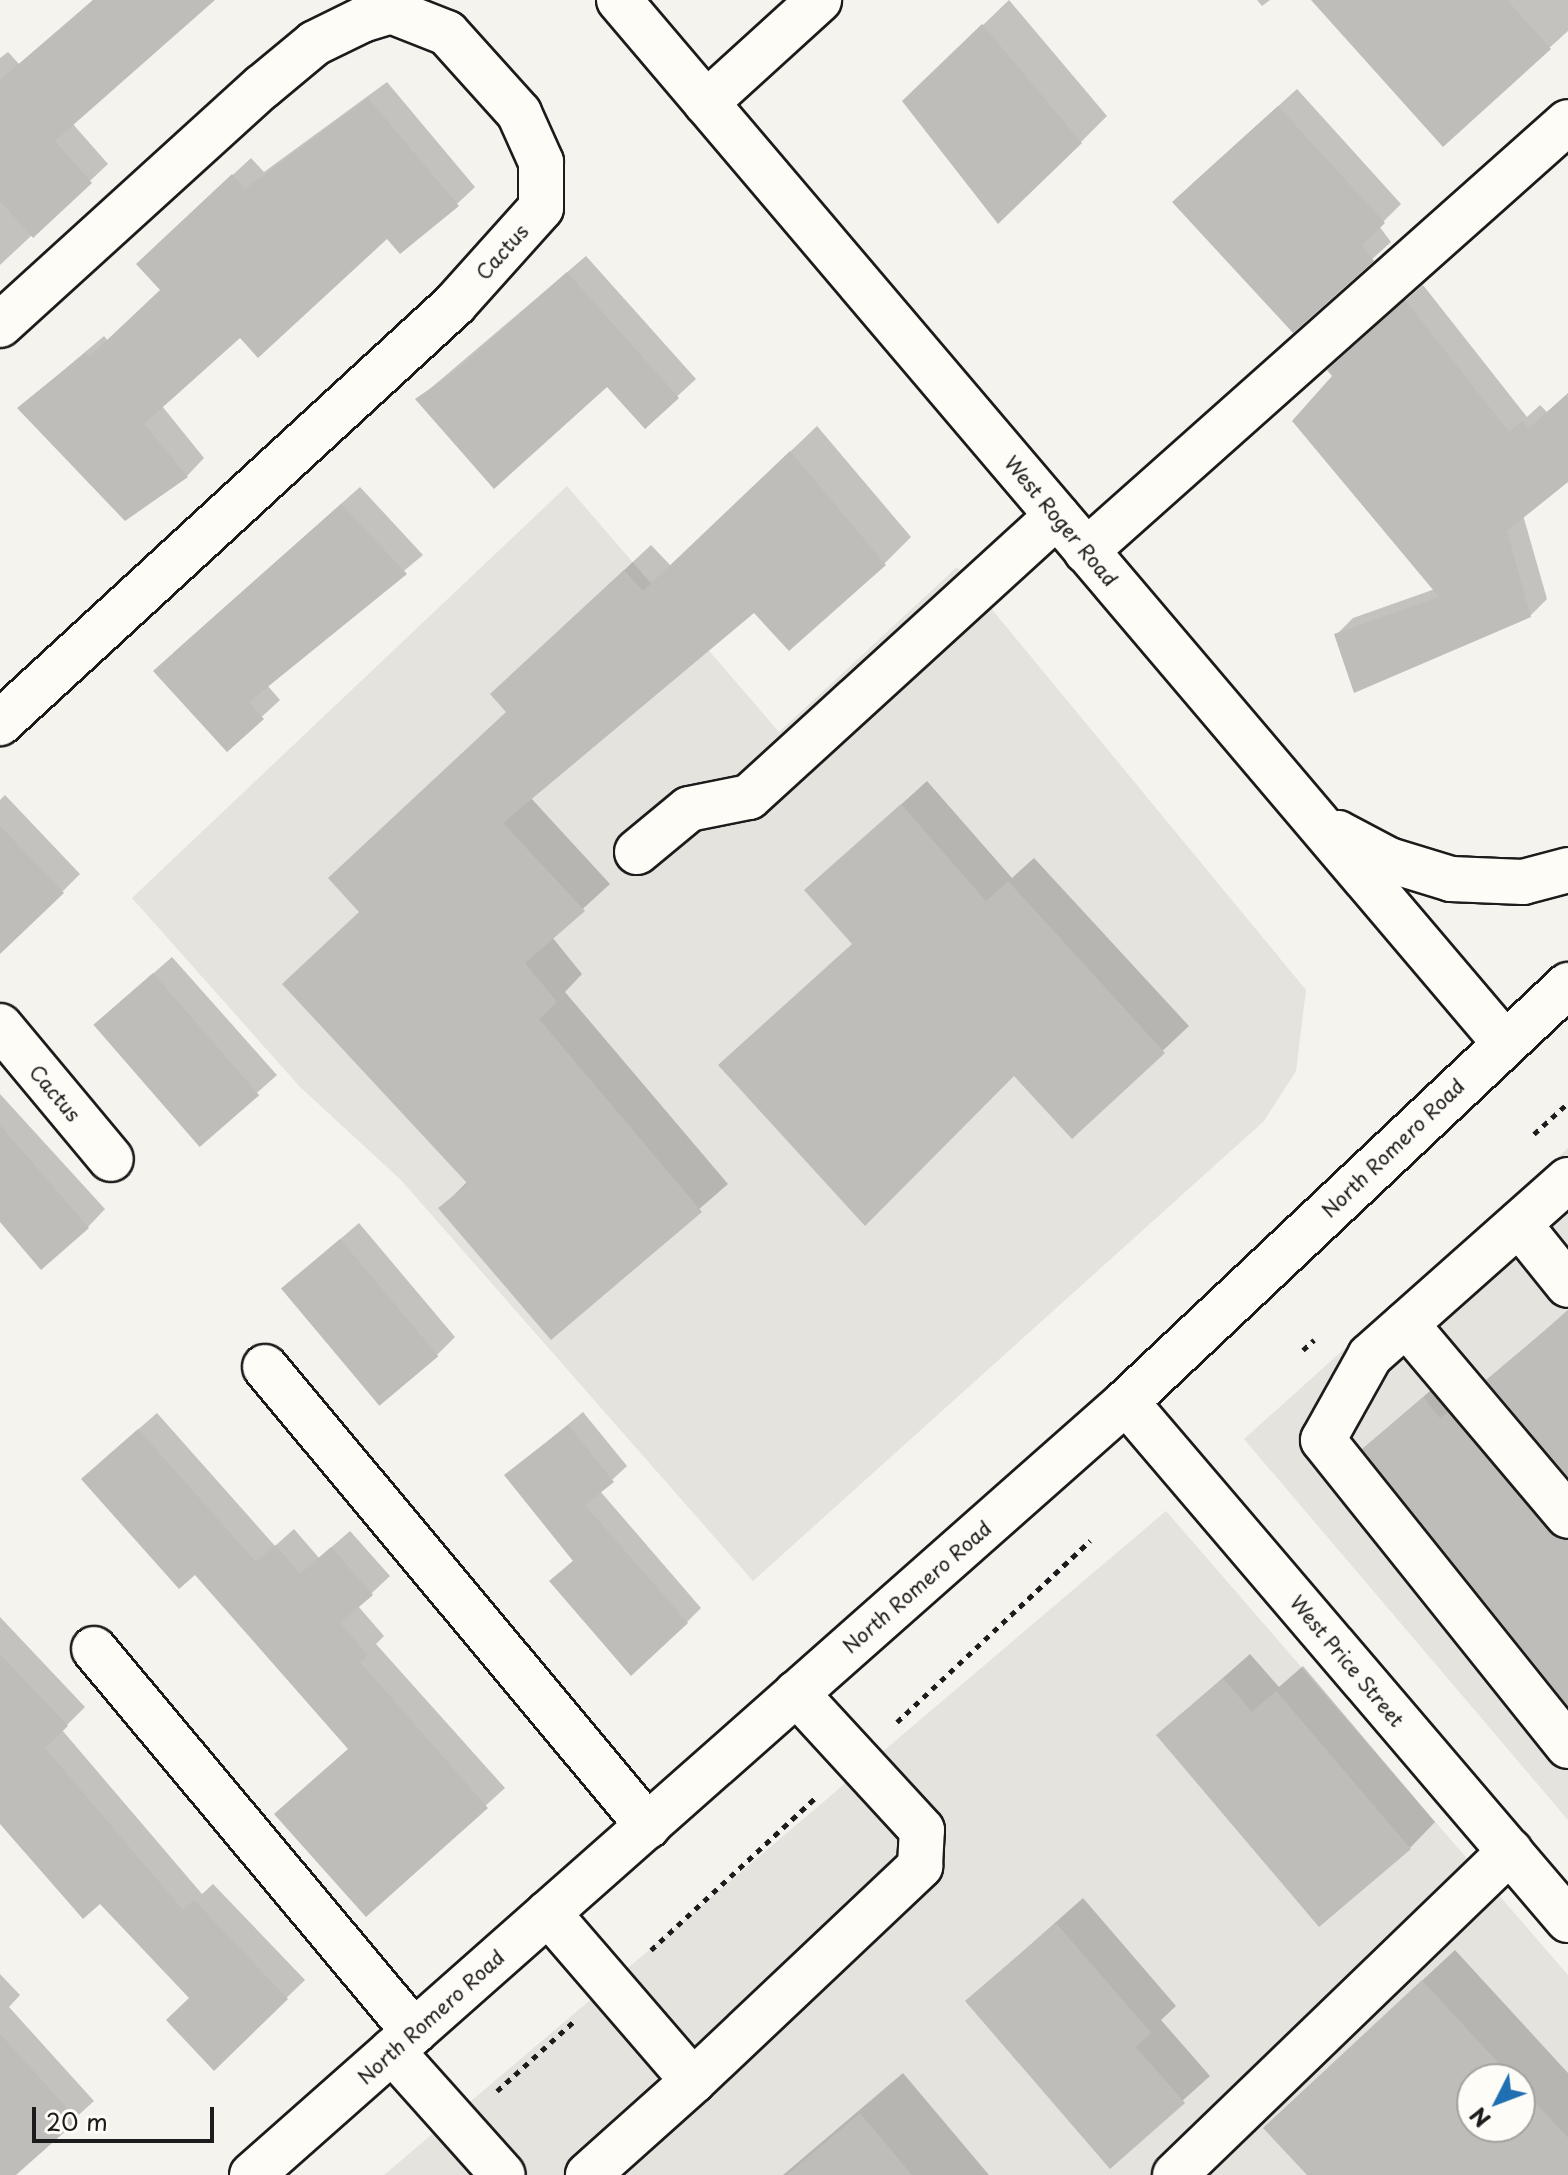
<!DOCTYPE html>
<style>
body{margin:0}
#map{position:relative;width:1568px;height:2175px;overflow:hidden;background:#f4f3ee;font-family:"Playpen Sans",sans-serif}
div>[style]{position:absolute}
.built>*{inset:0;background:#e4e3de}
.shadow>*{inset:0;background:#0003}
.building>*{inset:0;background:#bebdba;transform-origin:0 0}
.path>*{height:5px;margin-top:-2.5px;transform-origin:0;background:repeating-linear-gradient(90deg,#1c1c1c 0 6px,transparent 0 12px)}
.roads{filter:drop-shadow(2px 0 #1c1c1c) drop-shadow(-2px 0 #1c1c1c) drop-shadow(0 2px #1c1c1c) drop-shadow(0 -2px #1c1c1c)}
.minor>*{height:44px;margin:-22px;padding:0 22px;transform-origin:22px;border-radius:22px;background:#fdfcf7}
span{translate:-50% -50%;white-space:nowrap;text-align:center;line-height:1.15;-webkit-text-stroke:8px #fdfcf7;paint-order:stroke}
.street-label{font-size:20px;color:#1c1c1c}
.north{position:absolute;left:1456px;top:2063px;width:80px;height:80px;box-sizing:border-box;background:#fdfcf7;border:2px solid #a3a29f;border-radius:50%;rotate:228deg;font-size:22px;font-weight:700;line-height:32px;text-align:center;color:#1c1c1c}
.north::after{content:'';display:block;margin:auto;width:28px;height:36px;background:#1f6fb2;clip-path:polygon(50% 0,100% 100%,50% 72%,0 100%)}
.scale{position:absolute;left:32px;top:2107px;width:182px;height:36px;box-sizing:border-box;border:4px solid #1c1c1c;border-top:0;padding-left:10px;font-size:24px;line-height:28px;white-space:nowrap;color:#1c1c1c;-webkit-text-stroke:6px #fdfcf7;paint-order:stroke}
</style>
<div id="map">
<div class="built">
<i style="clip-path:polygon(567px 486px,779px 732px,957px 567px,1306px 990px,1296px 1071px,1264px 1121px,753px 1581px,401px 1180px,300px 1087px,132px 898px)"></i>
<i style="clip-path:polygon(1568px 1148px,1568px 1820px,1244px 1439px)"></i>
<i style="clip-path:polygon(evenodd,1166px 1511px,1568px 1975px,1568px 2175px,384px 2175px,1166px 1511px,1472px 2079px,1520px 2079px,1520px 2127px,1472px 2127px,1472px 2079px)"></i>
</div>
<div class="shadow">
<i style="clip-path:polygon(93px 0,212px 0,72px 123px,108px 164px,0 265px,0 58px,8px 52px,20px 65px)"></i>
<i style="clip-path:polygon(1009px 0,1107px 116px,1081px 142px,930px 76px)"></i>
<i style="clip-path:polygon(1257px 0,1270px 0,1262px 6px)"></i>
<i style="clip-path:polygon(1313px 0,1568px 0,1568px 31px,1443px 144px)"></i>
<i style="clip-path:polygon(387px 82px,475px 187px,457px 204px,387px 236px,240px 336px,162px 406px,204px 458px,187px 476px,19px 408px,104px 336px,108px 341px,162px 290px,156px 246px,251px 158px,264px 172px)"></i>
<i style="clip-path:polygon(1297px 89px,1401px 204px,1379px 226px,1391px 242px,1293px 331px,1192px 184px)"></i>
<i style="clip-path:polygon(586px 256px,696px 379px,645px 426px,607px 384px,418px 399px)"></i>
<i style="clip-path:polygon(1423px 285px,1527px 417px,1540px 405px,1547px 412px,1568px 394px,1568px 479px,1523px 515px,1547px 599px,1530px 616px,1336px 635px,1353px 618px,1435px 589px,1335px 376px,1346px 353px)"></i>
<i style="clip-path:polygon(817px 426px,911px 537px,884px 564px,754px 610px,530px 797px,610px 884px,552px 937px,582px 974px,565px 992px,728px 1184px,551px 1338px,441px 1208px,468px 1181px,361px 911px,508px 712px,520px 667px,651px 545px,671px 566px)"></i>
<i style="clip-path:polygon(360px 487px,423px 555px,267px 685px,280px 700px,227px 749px,173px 653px)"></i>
<i style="clip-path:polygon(927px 781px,1012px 878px,1034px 858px,1189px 1026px,1072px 1136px,1014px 1073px,853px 943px,807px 890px)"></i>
<i style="clip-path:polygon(5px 795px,80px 874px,62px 892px,0 913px,0 800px)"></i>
<i style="clip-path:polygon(172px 957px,277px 1075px,201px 1143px,114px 1008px)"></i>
<i style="clip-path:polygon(0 1094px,105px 1209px,88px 1227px,0 1219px)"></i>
<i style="clip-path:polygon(359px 1223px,455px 1337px,437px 1355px,302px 1272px)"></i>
<i style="clip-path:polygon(1568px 1310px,1568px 1474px,1489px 1380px)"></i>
<i style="clip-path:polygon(1450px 1373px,1568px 1498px,1568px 1701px,1365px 1449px)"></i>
<i style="clip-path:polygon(583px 1412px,627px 1466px,600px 1491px,701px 1608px,687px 1622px,566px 1567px,575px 1559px,507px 1475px)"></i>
<i style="clip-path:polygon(157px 1413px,275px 1546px,294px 1529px,319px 1558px,350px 1531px,390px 1576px,358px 1606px,384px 1636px,376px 1644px,505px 1788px,366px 1914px,350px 1748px,102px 1461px)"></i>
<i style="clip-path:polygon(0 1617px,85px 1707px,62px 1730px,202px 1894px,213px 1884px,305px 1980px,215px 2067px,191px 1997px,100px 1901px,0 1821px)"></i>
<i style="clip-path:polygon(1250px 1654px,1279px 1687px,1303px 1666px,1435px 1822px,1410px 1848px,1158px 1735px)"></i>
<i style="clip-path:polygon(1083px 1898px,1176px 2006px,1161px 2020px,1210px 2076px,1110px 2166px,967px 2001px)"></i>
<i style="clip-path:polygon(evenodd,1455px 1950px,1568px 2073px,1568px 2175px,1310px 2175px,1298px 2096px,1455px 1950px,1472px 2079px,1520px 2079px,1520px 2127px,1472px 2127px,1472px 2079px)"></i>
<i style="clip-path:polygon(0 1974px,20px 1995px,9px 2007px,94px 2101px,13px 2175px,0 2175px)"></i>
<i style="clip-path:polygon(903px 2073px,989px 2175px,783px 2175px)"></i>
</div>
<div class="building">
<i style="clip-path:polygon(93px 0,215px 0,55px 141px,92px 183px,33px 238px,0 201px,0 80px)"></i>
<i style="clip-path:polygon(1311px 0,1507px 0,1551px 49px,1443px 147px)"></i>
<i style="clip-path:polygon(982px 24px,1082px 143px,998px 224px,902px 101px)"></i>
<i style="clip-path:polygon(368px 98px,459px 206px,400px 254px,387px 239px,258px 358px,240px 338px,144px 424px,188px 477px,125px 521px,17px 408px,85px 353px,89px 357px,160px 290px,136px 264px,232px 174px,245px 189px)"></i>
<i style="clip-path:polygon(1278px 106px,1385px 223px,1362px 245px,1374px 261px,1293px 333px,1172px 202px)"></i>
<i style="clip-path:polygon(567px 272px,679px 398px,645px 429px,607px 387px,494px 489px,415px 399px,454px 372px)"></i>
<i style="clip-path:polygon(1405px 300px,1509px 432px,1522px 421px,1529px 428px,1568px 393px,1568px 482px,1507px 531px,1531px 617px,1354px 693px,1334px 634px,1439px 597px,1292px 421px,1332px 376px,1327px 370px)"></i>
<i style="clip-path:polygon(790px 451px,886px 565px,789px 651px,754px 613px,503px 823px,585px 911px,525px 963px,557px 1002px,539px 1019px,702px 1212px,551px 1340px,438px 1208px,468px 1184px,282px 984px,359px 912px,328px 878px,506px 712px,490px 694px,624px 570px,643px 591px)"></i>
<i style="clip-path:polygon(341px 504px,407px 574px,249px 702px,264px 719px,227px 752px,153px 671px)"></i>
<i style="clip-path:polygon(901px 804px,986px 901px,1008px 881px,1165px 1053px,1072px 1139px,1014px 1076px,865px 1226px,718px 1065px,852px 944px,804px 890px)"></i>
<i style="clip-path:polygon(0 826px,64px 893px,0 954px)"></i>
<i style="left:153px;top:973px;width:162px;height:79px;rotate:49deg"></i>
<i style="clip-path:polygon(0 1125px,89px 1228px,41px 1270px,0 1222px)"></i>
<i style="left:340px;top:1239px;width:153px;height:77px;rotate:50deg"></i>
<i style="clip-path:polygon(1568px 1311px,1568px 1477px,1486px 1380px)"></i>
<i style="clip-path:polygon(1423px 1397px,1440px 1418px,1448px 1412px,1549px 1532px,1568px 1540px,1568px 1706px,1362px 1449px)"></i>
<i style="clip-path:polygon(568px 1425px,614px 1482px,585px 1505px,688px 1623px,631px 1676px,549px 1581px,573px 1561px,504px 1475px)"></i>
<i style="clip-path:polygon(138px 1429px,256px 1562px,276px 1545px,300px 1574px,331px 1547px,373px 1595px,340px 1623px,368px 1655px,360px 1662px,488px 1808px,366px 1917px,274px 1814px,348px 1749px,195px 1575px,179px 1589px,81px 1479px)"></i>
<i style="clip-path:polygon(0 1654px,68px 1726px,45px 1748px,183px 1910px,194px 1900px,288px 1999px,214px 2071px,166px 2020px,189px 1998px,100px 1904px,83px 1919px,0 1824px)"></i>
<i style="clip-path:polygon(1223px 1678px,1252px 1712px,1276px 1691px,1411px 1849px,1319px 1927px,1156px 1735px)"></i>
<i style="clip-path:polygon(1056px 1923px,1151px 2033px,1136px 2047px,1185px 2103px,1110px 2169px,965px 2001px)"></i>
<i style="clip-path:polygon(1422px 1980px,1513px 2079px,1472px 2079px,1472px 2127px,1520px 2127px,1520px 2086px,1568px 2138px,1568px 2175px,1307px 2175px,1263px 2128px)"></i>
<i style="clip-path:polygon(0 2034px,78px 2120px,16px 2175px,0 2175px)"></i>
<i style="clip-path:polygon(860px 2113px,912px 2175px,787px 2175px)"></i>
</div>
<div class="path">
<i style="left:1534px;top:1134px;width:46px;rotate:-42.4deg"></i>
<i style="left:1303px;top:1350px;width:15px;rotate:-42deg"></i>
<i style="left:897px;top:1722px;width:265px;rotate:-43.2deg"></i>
<i style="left:651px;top:1950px;width:225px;rotate:-42.8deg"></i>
<i style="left:497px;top:2091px;width:103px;rotate:-42.2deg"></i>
</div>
<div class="roads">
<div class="minor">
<i style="left:619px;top:0;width:1367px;rotate:49.66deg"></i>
<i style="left:706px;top:103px;width:153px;rotate:-42.3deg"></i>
<i style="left:0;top:325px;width:354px;rotate:-42.3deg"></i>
<i style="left:262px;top:87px;width:69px;rotate:-39.7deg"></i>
<i style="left:315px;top:43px;width:52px;rotate:-26.1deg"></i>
<i style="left:362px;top:20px;width:30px;rotate:-17deg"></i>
<i style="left:391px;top:11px;width:60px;rotate:21.4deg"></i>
<i style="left:447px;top:33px;width:108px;rotate:48deg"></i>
<i style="left:519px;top:113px;width:54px;rotate:65.8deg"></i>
<i style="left:541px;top:162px;width:46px;rotate:90deg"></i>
<i style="left:541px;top:208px;width:129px;rotate:131.9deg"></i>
<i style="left:455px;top:304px;width:619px;rotate:137.36deg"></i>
<i style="left:1086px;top:551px;width:645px;rotate:-41.67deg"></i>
<i style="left:1338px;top:833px;width:58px;rotate:27.9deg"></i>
<i style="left:1389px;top:860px;width:65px;rotate:17deg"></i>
<i style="left:1451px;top:879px;width:72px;rotate:2.4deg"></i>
<i style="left:1523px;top:882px;width:47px;rotate:-14.9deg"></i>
<i style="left:637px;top:852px;width:67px;rotate:-39.6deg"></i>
<i style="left:689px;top:809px;width:61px;rotate:-11.3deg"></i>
<i style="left:749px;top:797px;width:417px;rotate:-42.4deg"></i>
<i style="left:0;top:1026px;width:173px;rotate:50.2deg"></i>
<i style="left:1568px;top:1180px;width:265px;rotate:138.4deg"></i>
<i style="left:1370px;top:1356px;width:96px;rotate:119.2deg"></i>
<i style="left:1323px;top:1440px;width:392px;rotate:51.3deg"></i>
<i style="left:1519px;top:1224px;width:78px;rotate:51.2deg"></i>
<i style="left:1406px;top:1324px;width:251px;rotate:49.8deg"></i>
<i style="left:265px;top:1367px;width:598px;rotate:50.16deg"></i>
<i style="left:1126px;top:1402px;width:681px;rotate:49.53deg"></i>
<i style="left:94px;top:1649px;width:499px;rotate:50.1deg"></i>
<i style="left:548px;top:1913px;width:222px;rotate:49.2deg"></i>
<i style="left:693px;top:2081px;width:141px;rotate:138.2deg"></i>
<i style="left:392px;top:2051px;width:166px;rotate:48.2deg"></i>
<i style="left:693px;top:2081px;width:313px;rotate:-43.4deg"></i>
<i style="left:920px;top:1866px;width:36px;rotate:-87deg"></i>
<i style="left:922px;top:1830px;width:186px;rotate:-132.6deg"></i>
<i style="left:252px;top:2175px;width:1167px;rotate:-41.49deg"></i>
<i style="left:1126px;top:1402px;width:608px;rotate:-43.33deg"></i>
<i style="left:1175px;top:2175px;width:466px;rotate:-44deg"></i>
</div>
</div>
<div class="street-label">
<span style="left:502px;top:252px;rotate:-48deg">Cactus</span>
<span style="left:1061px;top:521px;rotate:50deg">West Roger Road</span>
<span style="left:55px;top:1093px;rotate:50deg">Cactus</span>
<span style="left:1393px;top:1148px;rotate:-44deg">North Romero Road</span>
<span style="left:917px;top:1587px;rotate:-41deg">North Romero Road</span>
<span style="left:1347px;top:1661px;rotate:50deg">West Price Street</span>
<span style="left:431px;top:2017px;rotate:-42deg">North Romero Road</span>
</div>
<div class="north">N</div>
<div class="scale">20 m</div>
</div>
